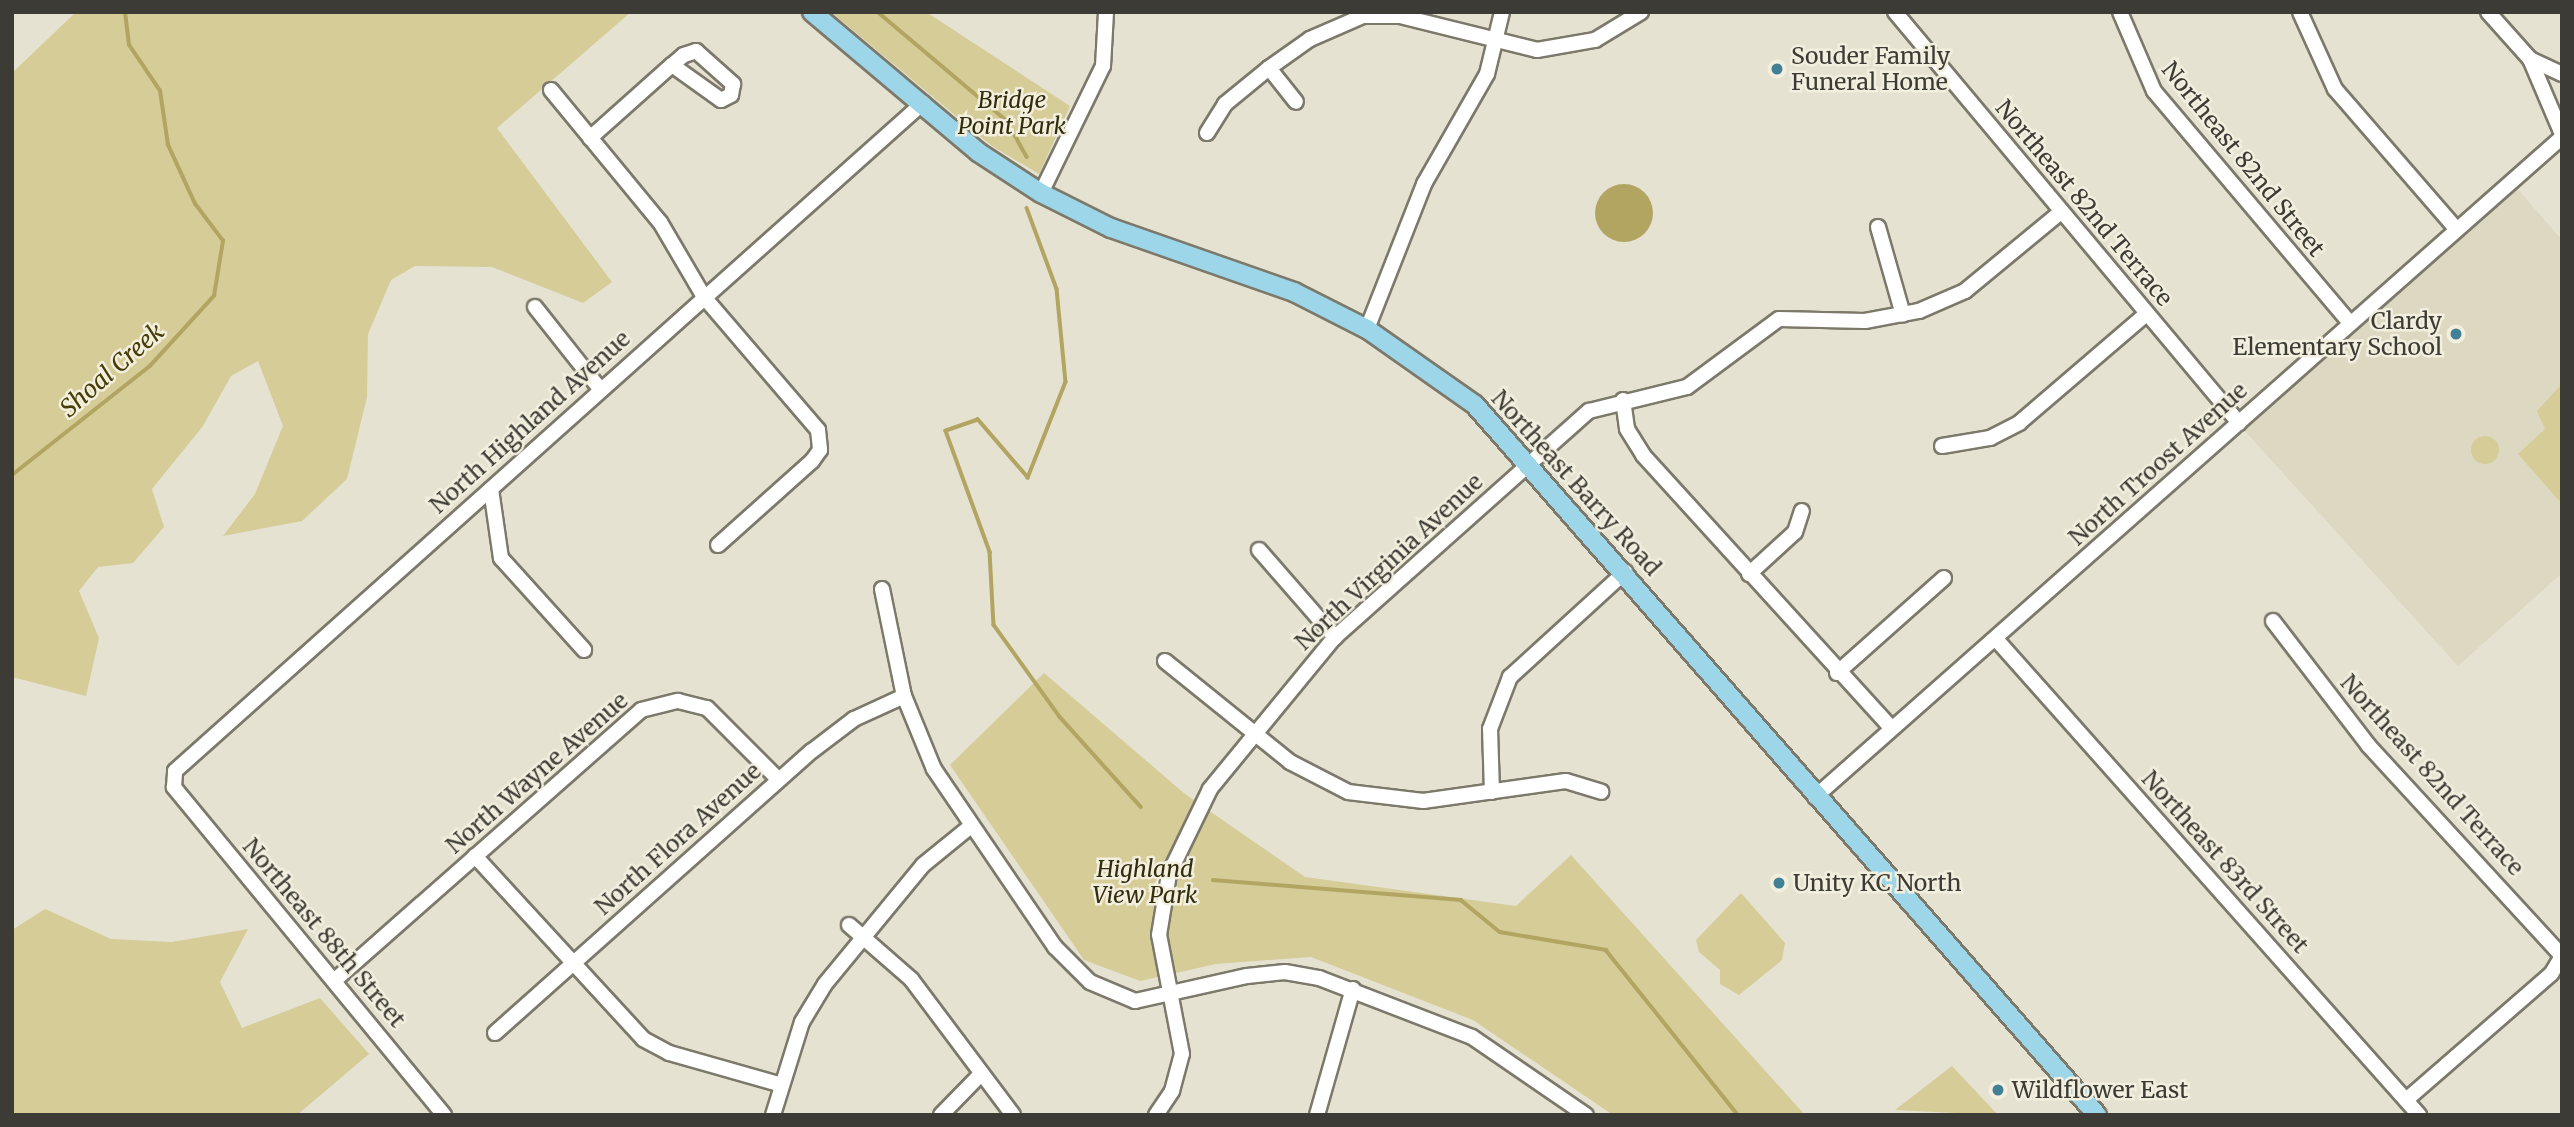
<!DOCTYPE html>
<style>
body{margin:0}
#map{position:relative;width:2574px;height:1127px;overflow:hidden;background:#e5e2d2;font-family:Merriweather,serif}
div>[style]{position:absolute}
.built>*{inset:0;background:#dcd8c1}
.green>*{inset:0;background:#d5cc98}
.round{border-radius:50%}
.water>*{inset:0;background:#b2a561}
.stream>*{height:3.5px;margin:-1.75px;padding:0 1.75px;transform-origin:1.75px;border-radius:1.75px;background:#b2a561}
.roads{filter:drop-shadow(2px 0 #7c796b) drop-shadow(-2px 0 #7c796b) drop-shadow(0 2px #7c796b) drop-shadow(0 -2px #7c796b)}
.minor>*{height:14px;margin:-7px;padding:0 7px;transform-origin:7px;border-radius:7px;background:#fff}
.major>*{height:18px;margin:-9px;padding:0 9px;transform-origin:9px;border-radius:9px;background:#9dd6e9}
.dots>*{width:19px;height:19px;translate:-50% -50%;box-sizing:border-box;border:4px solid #f2efdf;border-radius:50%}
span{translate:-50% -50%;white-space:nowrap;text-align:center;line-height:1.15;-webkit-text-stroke:5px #f2efdf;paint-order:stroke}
.poi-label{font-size:23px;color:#3c3b35}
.left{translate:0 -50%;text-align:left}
.right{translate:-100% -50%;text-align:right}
.park-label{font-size:23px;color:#322d0d;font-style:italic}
.street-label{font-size:23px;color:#3c3b35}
.water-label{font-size:24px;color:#483e05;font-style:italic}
.frame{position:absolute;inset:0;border:14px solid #3c3b35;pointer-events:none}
</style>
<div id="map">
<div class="built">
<i style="clip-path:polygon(2516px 187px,2562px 240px,2562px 573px,2458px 666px,2243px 429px)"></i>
</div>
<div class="green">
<i style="clip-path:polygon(76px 12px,631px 12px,497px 128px,612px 282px,583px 303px,492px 267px,415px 266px,391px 280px,368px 334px,367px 397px,347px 479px,302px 521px,223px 536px,255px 494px,283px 426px,258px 361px,231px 376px,203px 426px,152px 489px,164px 527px,133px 563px,98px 567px,79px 591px,99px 638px,86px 696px,12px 677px,12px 73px)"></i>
<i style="clip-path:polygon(831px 12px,926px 12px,1070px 106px,1039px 174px,992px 146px)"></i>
<i style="clip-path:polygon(2562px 384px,2562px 504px,2518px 454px,2545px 429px,2537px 411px)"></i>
<i class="round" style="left:2471px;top:436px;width:28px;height:28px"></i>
<i style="clip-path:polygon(1044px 673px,1185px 794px,1305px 877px,1516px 906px,1571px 855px,1805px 1115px,1613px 1115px,1473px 1020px,1311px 957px,1216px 964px,1140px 981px,1084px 960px,950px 765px)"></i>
<i style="clip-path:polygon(1741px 893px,1785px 943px,1782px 960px,1739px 995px,1720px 984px,1720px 970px,1699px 952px,1696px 940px)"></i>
<i style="clip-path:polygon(45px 909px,111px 939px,172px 942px,248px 929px,220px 982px,242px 1028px,320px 998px,369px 1054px,297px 1115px,12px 1115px,12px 930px)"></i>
<i style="clip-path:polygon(1952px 1066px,1998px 1115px,1895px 1110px)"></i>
</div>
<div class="water">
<i class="round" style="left:1595px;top:184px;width:58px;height:58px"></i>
</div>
<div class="stream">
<i style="left:878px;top:12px;width:169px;rotate:40.2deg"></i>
<i style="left:1007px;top:121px;width:41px;rotate:60.9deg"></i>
<i style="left:1027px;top:208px;width:86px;rotate:69.7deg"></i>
<i style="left:1057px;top:289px;width:93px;rotate:84.5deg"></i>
<i style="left:1066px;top:382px;width:103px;rotate:111.6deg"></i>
<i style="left:1028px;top:478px;width:77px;rotate:-130.8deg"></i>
<i style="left:978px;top:420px;width:34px;rotate:161deg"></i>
<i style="left:946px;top:431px;width:129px;rotate:70deg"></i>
<i style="left:990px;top:552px;width:73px;rotate:86.9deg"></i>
<i style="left:994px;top:625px;width:113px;rotate:54.3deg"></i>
<i style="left:1060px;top:717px;width:121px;rotate:48deg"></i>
<i style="left:12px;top:475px;width:176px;rotate:-38.3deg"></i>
<i style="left:150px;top:366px;width:95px;rotate:-47.6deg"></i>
<i style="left:214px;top:296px;width:56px;rotate:-80.7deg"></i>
<i style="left:223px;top:241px;width:46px;rotate:-127.1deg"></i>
<i style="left:195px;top:204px;width:65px;rotate:-114.6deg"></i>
<i style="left:168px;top:145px;width:55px;rotate:-98.4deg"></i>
<i style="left:160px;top:91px;width:55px;rotate:-124deg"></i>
<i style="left:129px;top:45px;width:33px;rotate:-97deg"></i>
<i style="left:1213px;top:880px;width:249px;rotate:4.6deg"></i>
<i style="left:1461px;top:900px;width:50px;rotate:39.4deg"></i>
<i style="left:1500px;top:932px;width:108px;rotate:9.6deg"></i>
<i style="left:1606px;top:950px;width:211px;rotate:51.3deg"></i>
</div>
<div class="roads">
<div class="minor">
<i style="left:1895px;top:12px;width:536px;rotate:50.07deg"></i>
<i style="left:2120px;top:12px;width:86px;rotate:66.7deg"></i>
<i style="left:2154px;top:91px;width:304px;rotate:49.8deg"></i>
<i style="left:2300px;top:12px;width:85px;rotate:65.6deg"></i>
<i style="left:2335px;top:89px;width:186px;rotate:49.1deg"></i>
<i style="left:2488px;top:12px;width:63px;rotate:48.2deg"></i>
<i style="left:2530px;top:59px;width:82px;rotate:66.9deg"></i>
<i style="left:2530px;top:59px;width:35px;rotate:25deg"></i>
<i style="left:1269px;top:68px;width:43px;rotate:51.5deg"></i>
<i style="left:551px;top:90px;width:171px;rotate:50.5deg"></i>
<i style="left:660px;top:222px;width:87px;rotate:59.6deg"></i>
<i style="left:704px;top:297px;width:175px;rotate:49.4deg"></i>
<i style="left:818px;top:430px;width:20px;rotate:84deg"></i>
<i style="left:820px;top:450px;width:14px;rotate:126deg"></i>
<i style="left:812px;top:461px;width:126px;rotate:138.2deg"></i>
<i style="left:1207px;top:133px;width:34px;rotate:-58deg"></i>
<i style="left:1225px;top:104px;width:57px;rotate:-39.3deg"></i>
<i style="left:1269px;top:68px;width:50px;rotate:-35.3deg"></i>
<i style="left:1310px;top:39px;width:58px;rotate:-23.5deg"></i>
<i style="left:1363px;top:16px;width:37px"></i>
<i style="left:1400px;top:16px;width:141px;rotate:13.9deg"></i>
<i style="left:1537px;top:50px;width:59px;rotate:-9.8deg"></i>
<i style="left:1595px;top:40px;width:54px;rotate:-31.3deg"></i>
<i style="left:590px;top:138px;width:110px;rotate:-41.7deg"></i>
<i style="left:672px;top:65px;width:16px;rotate:-40deg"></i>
<i style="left:684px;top:55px;width:13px;rotate:-18deg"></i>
<i style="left:696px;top:51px;width:50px;rotate:41.7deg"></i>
<i style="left:733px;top:84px;width:11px;rotate:100deg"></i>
<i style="left:731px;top:95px;width:11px;rotate:153deg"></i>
<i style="left:721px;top:100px;width:60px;rotate:-144.5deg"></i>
<i style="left:1041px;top:193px;width:141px;rotate:-64deg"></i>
<i style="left:1103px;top:66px;width:54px;rotate:-86.8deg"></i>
<i style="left:1878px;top:227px;width:91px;rotate:74.1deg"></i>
<i style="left:535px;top:307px;width:105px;rotate:51.6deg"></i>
<i style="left:1367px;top:329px;width:156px;rotate:-68.5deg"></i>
<i style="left:1424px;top:184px;width:127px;rotate:-60.2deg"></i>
<i style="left:1487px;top:74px;width:64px;rotate:-76.4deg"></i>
<i style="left:1623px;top:400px;width:29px;rotate:82deg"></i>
<i style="left:1627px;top:429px;width:31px;rotate:58deg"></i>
<i style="left:1643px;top:455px;width:369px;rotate:47.7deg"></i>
<i style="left:1942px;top:446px;width:49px;rotate:-9.5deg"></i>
<i style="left:1990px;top:438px;width:33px;rotate:-27deg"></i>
<i style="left:2019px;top:423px;width:167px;rotate:-40.6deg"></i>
<i style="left:491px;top:489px;width:70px;rotate:81.8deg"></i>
<i style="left:501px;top:558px;width:124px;rotate:47.9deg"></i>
<i style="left:1259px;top:550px;width:116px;rotate:48.9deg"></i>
<i style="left:1749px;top:574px;width:62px;rotate:-42.4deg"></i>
<i style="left:1795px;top:532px;width:22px;rotate:-72deg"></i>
<i style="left:882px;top:589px;width:109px;rotate:78.4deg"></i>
<i style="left:904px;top:696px;width:79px;rotate:67.7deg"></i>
<i style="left:934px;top:769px;width:215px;rotate:55.8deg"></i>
<i style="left:1055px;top:947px;width:49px;rotate:45deg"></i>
<i style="left:1090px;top:982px;width:49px;rotate:22.9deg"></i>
<i style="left:1135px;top:1001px;width:115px;rotate:-12.6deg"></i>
<i style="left:1247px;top:976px;width:38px;rotate:-6deg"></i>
<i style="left:1285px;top:972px;width:35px;rotate:10deg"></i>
<i style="left:1319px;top:978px;width:164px;rotate:21.1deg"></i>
<i style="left:1472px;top:1037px;width:138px;rotate:34.4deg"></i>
<i style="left:2273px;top:621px;width:156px;rotate:52.5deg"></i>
<i style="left:2368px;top:745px;width:287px;rotate:47.4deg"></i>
<i style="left:2562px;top:956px;width:21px;rotate:121deg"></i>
<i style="left:2551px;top:974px;width:192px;rotate:139deg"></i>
<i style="left:1996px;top:639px;width:637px;rotate:48.37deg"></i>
<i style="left:1165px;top:661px;width:161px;rotate:38.9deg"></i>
<i style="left:1290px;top:762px;width:65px;rotate:27.3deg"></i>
<i style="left:1348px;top:792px;width:76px;rotate:6.8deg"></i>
<i style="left:1423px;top:801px;width:144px;rotate:-8deg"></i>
<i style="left:1566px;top:781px;width:37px;rotate:17deg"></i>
<i style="left:1837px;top:673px;width:143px;rotate:-41.6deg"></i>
<i style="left:1492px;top:792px;width:63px;rotate:-91.8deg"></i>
<i style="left:1490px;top:729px;width:56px;rotate:-69deg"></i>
<i style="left:1510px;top:677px;width:156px;rotate:-42.4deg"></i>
<i style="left:1815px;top:797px;width:997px;rotate:-41.46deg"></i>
<i style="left:475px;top:856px;width:248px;rotate:47.4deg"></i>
<i style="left:643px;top:1039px;width:30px;rotate:28deg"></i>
<i style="left:669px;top:1053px;width:117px;rotate:15.8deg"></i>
<i style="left:849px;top:925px;width:82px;rotate:41.1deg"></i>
<i style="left:911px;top:979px;width:170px;rotate:53.1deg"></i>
<i style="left:335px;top:980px;width:408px;rotate:-41.4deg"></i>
<i style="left:641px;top:710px;width:38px;rotate:-14deg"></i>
<i style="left:678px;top:701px;width:30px;rotate:14deg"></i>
<i style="left:707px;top:708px;width:100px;rotate:45deg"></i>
<i style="left:495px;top:1033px;width:424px;rotate:-41.7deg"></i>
<i style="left:812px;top:751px;width:53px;rotate:-37.3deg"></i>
<i style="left:854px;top:719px;width:55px;rotate:-24.7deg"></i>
<i style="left:444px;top:1115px;width:425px;rotate:-129.5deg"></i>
<i style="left:174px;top:787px;width:16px;rotate:-86deg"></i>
<i style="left:175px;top:771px;width:1003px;rotate:-41.77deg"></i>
<i style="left:773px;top:1115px;width:97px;rotate:-72.7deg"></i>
<i style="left:802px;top:1022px;width:44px;rotate:-58.8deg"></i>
<i style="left:825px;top:984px;width:154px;rotate:-50.5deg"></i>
<i style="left:923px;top:865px;width:62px;rotate:-39.1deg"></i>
<i style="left:941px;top:1115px;width:57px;rotate:-45.7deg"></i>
<i style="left:1156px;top:1115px;width:29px;rotate:-56deg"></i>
<i style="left:1172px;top:1091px;width:38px;rotate:-75deg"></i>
<i style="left:1182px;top:1054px;width:121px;rotate:-100.9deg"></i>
<i style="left:1159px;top:935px;width:62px;rotate:-80.7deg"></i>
<i style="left:1169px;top:874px;width:94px;rotate:-64.2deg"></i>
<i style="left:1210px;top:789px;width:197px;rotate:-50.6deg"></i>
<i style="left:1335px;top:637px;width:340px;rotate:-41.7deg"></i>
<i style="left:1589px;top:411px;width:101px;rotate:-13.8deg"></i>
<i style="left:1687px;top:387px;width:114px;rotate:-36.5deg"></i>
<i style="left:1779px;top:319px;width:86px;rotate:1.3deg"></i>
<i style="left:1865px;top:321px;width:55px;rotate:-10.5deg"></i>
<i style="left:1919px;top:311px;width:50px;rotate:-23.5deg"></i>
<i style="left:1965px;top:291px;width:124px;rotate:-39.5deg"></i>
<i style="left:1317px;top:1115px;width:131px;rotate:-74.1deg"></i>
</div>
<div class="major">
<i style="left:812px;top:12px;width:217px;rotate:40.1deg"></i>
<i style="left:978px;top:152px;width:75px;rotate:33.1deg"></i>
<i style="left:1041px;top:193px;width:78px;rotate:26.6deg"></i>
<i style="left:1111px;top:228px;width:194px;rotate:19.3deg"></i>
<i style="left:1294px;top:292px;width:82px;rotate:26.9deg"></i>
<i style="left:1367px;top:329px;width:132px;rotate:35.1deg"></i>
<i style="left:1475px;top:405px;width:944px;rotate:48.78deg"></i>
</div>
</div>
<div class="dots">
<i style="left:1777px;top:69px;background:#418095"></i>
<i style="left:2456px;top:334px;background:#418095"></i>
<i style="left:1779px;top:883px;background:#418095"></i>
<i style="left:1998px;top:1090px;background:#418095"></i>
</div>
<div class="poi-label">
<span class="left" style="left:1791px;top:69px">Souder Family<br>Funeral Home</span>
<span class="right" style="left:2442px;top:334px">Clardy<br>Elementary School</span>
<span class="left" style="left:1793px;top:883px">Unity KC North</span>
<span class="left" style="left:2012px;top:1090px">Wildflower East</span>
</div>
<div class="park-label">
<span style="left:1012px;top:113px">Bridge<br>Point Park</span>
<span style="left:1145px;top:882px">Highland<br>View Park</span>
</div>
<div class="street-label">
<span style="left:2243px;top:159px;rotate:51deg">Northeast 82nd Street</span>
<span style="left:2084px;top:203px;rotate:50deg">Northeast 82nd Terrace</span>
<span style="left:530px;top:422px;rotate:-42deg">North Highland Avenue</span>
<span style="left:2158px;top:464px;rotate:-42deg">North Troost Avenue</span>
<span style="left:1576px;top:483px;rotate:48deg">Northeast Barry Road</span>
<span style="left:1389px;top:562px;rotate:-43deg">North Virginia Avenue</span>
<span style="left:537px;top:773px;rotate:-41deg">North Wayne Avenue</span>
<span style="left:2432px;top:775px;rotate:48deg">Northeast 82nd Terrace</span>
<span style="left:678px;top:839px;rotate:-42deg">North Flora Avenue</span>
<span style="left:2225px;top:862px;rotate:48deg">Northeast 83rd Street</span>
<span style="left:324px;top:933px;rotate:50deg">Northeast 88th Street</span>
</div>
<div class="water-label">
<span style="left:112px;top:370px;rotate:-41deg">Shoal Creek</span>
</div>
<div class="frame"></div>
</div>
